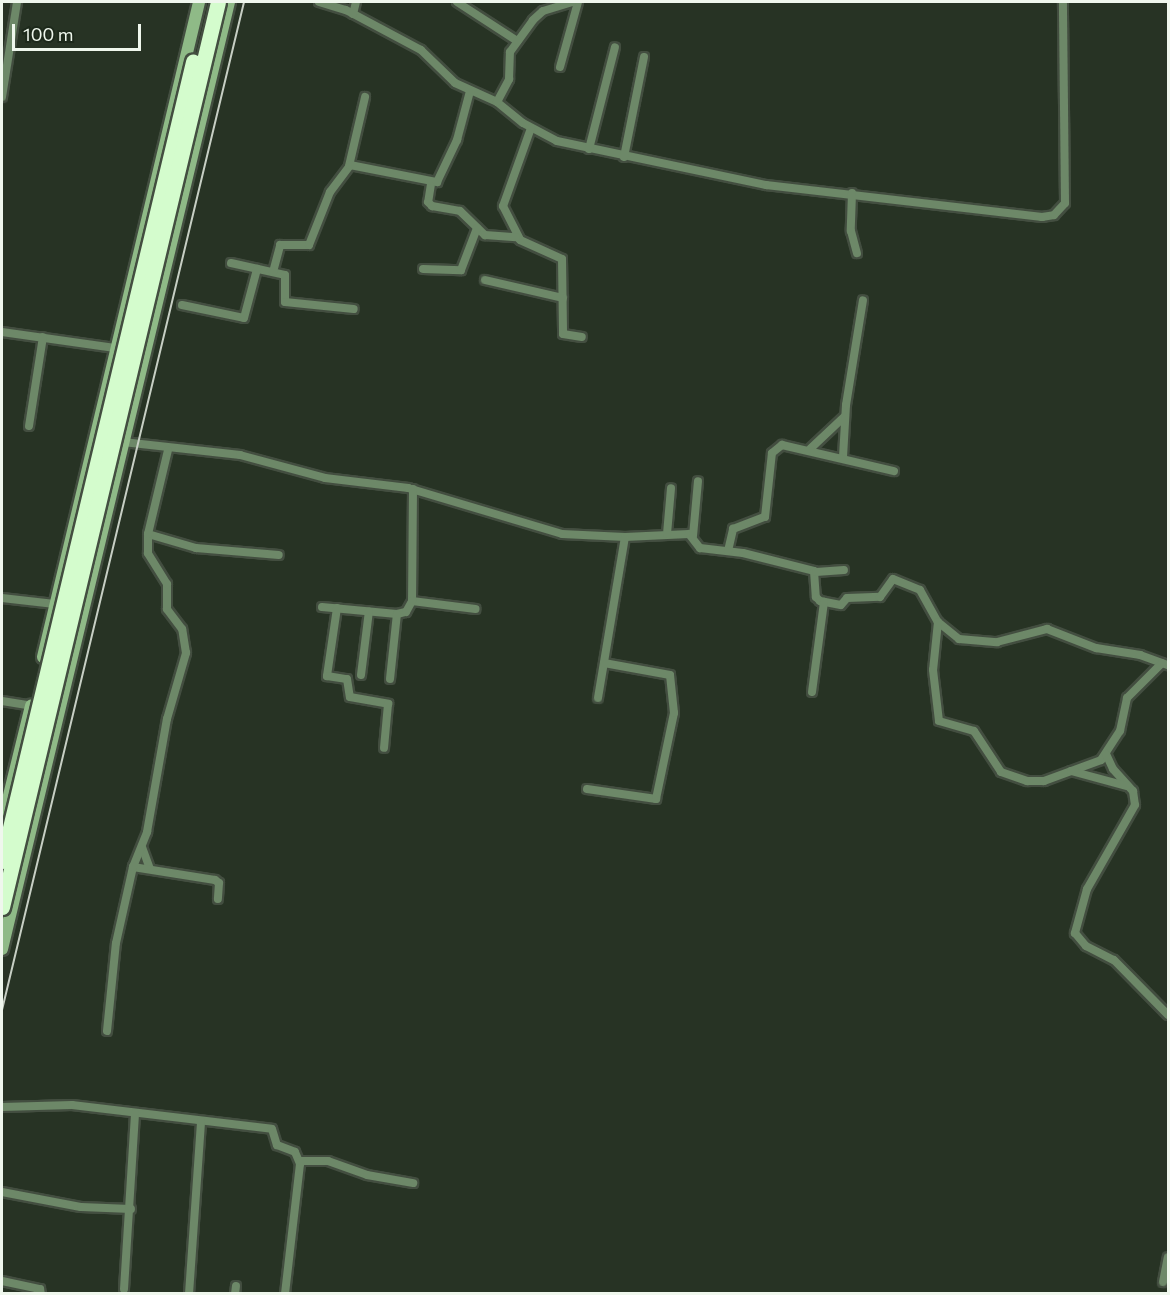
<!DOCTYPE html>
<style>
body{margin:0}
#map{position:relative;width:1170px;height:1295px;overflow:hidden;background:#273324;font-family:Commissioner,sans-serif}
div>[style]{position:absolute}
.roads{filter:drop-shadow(2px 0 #434e40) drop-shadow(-2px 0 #434e40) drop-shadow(0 2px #434e40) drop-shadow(0 -2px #434e40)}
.street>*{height:8px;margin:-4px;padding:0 4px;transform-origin:4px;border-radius:4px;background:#6d8868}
.secondary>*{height:12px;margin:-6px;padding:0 6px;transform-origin:6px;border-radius:6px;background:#8fba87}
.rail>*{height:2px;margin:-1px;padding:0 1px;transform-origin:1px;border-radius:1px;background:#c7cfc4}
.bridges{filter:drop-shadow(2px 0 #434e40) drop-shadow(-2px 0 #434e40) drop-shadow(0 2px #434e40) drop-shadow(0 -2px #434e40)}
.highway-bridge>*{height:15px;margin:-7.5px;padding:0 7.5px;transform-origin:7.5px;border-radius:7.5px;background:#d4fccd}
span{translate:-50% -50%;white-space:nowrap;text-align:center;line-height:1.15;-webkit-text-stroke:6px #1d291b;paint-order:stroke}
.frame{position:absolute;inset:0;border:3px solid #eff7ed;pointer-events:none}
.scale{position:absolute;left:12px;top:24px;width:129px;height:27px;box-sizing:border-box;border:3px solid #eff7ed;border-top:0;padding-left:8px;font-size:18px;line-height:21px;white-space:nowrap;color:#eff7ed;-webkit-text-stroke:4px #1d291b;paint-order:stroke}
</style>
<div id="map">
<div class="roads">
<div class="street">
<i style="left:319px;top:2px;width:28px;rotate:17deg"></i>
<i style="left:346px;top:10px;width:85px;rotate:28.1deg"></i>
<i style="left:421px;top:50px;width:47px;rotate:44.1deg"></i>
<i style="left:455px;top:83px;width:46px;rotate:24.3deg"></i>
<i style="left:497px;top:102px;width:33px;rotate:39deg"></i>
<i style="left:523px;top:123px;width:38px;rotate:28deg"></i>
<i style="left:557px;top:141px;width:214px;rotate:11.9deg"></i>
<i style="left:766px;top:185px;width:278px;rotate:6.6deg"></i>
<i style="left:1042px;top:217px;width:12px;rotate:-9deg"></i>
<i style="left:1054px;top:215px;width:16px;rotate:-47deg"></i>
<i style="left:1065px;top:203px;width:201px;rotate:-90.6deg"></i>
<i style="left:457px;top:2px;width:72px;rotate:33deg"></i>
<i style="left:353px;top:14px;width:12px;rotate:-76deg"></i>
<i style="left:560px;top:67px;width:67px;rotate:-74.5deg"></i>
<i style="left:2px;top:97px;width:96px;rotate:-81deg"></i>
<i style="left:497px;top:102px;width:26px;rotate:-62deg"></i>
<i style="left:509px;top:79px;width:27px;rotate:-88deg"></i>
<i style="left:510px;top:52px;width:39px;rotate:-54deg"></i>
<i style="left:533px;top:20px;width:13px;rotate:-42deg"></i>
<i style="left:543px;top:11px;width:30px;rotate:-17deg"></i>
<i style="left:531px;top:128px;width:83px;rotate:109.7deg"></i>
<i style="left:503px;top:206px;width:38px;rotate:63deg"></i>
<i style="left:520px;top:240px;width:46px;rotate:24.3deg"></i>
<i style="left:562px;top:259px;width:75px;rotate:89.2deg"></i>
<i style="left:563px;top:334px;width:19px;rotate:9deg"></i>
<i style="left:589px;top:149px;width:105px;rotate:-75.7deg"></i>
<i style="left:624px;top:157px;width:102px;rotate:-78.7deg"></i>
<i style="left:349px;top:166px;width:71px;rotate:-76.9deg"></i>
<i style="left:431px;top:184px;width:18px;rotate:99deg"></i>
<i style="left:428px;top:202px;width:6px;rotate:45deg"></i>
<i style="left:432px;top:206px;width:28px;rotate:10deg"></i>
<i style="left:460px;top:211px;width:35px;rotate:44deg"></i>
<i style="left:485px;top:235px;width:31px;rotate:4deg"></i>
<i style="left:852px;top:193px;width:38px;rotate:92deg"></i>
<i style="left:851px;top:231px;width:23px;rotate:75deg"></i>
<i style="left:231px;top:263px;width:55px;rotate:12.5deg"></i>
<i style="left:285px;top:275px;width:27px;rotate:90deg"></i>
<i style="left:285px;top:302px;width:69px;rotate:5.8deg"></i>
<i style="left:423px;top:269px;width:38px;rotate:2deg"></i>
<i style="left:461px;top:270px;width:45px;rotate:-69.1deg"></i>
<i style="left:273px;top:272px;width:28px;rotate:-75deg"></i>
<i style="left:280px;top:245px;width:29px"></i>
<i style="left:309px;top:245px;width:57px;rotate:-68.4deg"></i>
<i style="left:330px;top:192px;width:34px;rotate:-53deg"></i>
<i style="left:350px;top:165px;width:89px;rotate:11.1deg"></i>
<i style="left:437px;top:182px;width:47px;rotate:-64.5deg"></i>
<i style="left:457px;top:140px;width:51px;rotate:-75.1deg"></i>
<i style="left:485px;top:280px;width:80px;rotate:13deg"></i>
<i style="left:182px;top:305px;width:63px;rotate:11.8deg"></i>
<i style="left:244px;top:318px;width:51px;rotate:-75.1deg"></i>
<i style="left:2px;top:332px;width:114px;rotate:8.1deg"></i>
<i style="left:29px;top:426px;width:90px;rotate:-81.1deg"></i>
<i style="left:123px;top:442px;width:118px;rotate:6.3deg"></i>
<i style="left:240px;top:455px;width:88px;rotate:15.1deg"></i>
<i style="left:325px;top:478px;width:84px;rotate:6.9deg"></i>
<i style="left:408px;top:488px;width:161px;rotate:16.6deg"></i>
<i style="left:562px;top:534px;width:63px;rotate:2.7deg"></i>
<i style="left:625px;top:537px;width:64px;rotate:-2.7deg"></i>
<i style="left:689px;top:534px;width:18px;rotate:52deg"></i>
<i style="left:700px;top:548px;width:43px;rotate:6.6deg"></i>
<i style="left:743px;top:553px;width:73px;rotate:14.2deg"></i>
<i style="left:814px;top:571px;width:26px;rotate:86deg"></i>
<i style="left:816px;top:597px;width:6px;rotate:45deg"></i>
<i style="left:820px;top:601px;width:21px;rotate:11deg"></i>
<i style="left:841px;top:605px;width:9px;rotate:-49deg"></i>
<i style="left:847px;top:598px;width:33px;rotate:-2deg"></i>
<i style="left:880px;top:597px;width:22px;rotate:-54deg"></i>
<i style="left:893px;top:579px;width:29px;rotate:22deg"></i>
<i style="left:920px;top:590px;width:37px;rotate:61deg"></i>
<i style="left:938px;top:622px;width:27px;rotate:39deg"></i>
<i style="left:959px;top:639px;width:38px;rotate:5deg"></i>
<i style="left:997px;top:642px;width:52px;rotate:-14.6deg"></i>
<i style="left:1047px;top:629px;width:53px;rotate:21.2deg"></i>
<i style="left:1096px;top:648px;width:45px;rotate:9deg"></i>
<i style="left:1140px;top:655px;width:30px;rotate:20deg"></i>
<i style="left:810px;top:449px;width:48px;rotate:-43.3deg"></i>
<i style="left:843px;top:457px;width:52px;rotate:-86.7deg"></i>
<i style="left:846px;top:405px;width:106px;rotate:-80.8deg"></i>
<i style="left:413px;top:489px;width:112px;rotate:90.5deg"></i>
<i style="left:412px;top:601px;width:64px;rotate:7.1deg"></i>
<i style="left:148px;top:534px;width:50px;rotate:16.3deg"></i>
<i style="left:196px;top:548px;width:83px;rotate:4.8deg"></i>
<i style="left:667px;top:534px;width:46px;rotate:-85deg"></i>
<i style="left:693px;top:536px;width:55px;rotate:-84.8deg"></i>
<i style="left:728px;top:551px;width:23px;rotate:-77deg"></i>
<i style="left:733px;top:529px;width:34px;rotate:-21deg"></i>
<i style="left:765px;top:517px;width:64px;rotate:-83.8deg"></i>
<i style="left:772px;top:453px;width:13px;rotate:-39deg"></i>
<i style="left:782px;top:445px;width:115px;rotate:13.1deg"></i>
<i style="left:816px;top:572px;width:28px;rotate:-4deg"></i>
<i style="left:2px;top:598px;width:53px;rotate:6.5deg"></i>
<i style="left:322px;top:607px;width:75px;rotate:5.3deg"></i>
<i style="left:397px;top:614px;width:9px;rotate:-13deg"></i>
<i style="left:406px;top:612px;width:13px;rotate:-61deg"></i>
<i style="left:337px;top:608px;width:69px;rotate:98.4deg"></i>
<i style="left:327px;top:676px;width:20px;rotate:9deg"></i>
<i style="left:347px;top:679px;width:18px;rotate:81deg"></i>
<i style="left:350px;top:697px;width:39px;rotate:10deg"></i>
<i style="left:388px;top:704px;width:44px;rotate:95.2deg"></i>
<i style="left:938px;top:622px;width:48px;rotate:95.9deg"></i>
<i style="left:933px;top:670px;width:51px;rotate:83.3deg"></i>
<i style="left:939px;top:721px;width:36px;rotate:16deg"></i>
<i style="left:974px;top:731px;width:49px;rotate:56.6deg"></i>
<i style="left:1001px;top:772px;width:28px;rotate:19deg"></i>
<i style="left:1027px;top:781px;width:17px"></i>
<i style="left:1044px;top:781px;width:61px;rotate:-20.2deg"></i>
<i style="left:1101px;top:760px;width:35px;rotate:-57deg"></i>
<i style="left:1120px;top:731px;width:34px;rotate:-78deg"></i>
<i style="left:1127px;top:698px;width:49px;rotate:-45deg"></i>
<i style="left:361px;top:675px;width:64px;rotate:-82.9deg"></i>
<i style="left:390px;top:679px;width:65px;rotate:-83.9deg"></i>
<i style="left:812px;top:692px;width:91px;rotate:-82.4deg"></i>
<i style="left:598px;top:698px;width:163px;rotate:-80.5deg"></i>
<i style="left:2px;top:701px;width:30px;rotate:9deg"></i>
<i style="left:1106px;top:754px;width:17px;rotate:65deg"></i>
<i style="left:1113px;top:769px;width:30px;rotate:48deg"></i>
<i style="left:1133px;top:791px;width:14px;rotate:82deg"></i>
<i style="left:1135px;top:805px;width:97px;rotate:119.7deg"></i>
<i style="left:1087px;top:889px;width:46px;rotate:105.3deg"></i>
<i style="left:1075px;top:933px;width:17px;rotate:50deg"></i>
<i style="left:1086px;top:946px;width:31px;rotate:27deg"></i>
<i style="left:1114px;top:960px;width:77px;rotate:45.5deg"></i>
<i style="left:1071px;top:771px;width:58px;rotate:15deg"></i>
<i style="left:587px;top:789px;width:70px;rotate:8.2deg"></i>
<i style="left:656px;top:799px;width:88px;rotate:-78.2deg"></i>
<i style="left:674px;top:713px;width:38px;rotate:-96deg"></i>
<i style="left:670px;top:675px;width:67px;rotate:-169.7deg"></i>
<i style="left:142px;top:847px;width:23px;rotate:70deg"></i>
<i style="left:133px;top:867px;width:83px;rotate:9deg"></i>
<i style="left:215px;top:880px;width:5px;rotate:37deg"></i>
<i style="left:219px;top:883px;width:16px;rotate:94deg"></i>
<i style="left:107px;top:1031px;width:88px;rotate:-84.2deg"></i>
<i style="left:116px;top:943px;width:78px;rotate:-77.4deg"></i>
<i style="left:133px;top:867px;width:38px;rotate:-68deg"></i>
<i style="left:147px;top:832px;width:115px;rotate:-80deg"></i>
<i style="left:167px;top:719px;width:69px;rotate:-73.9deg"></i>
<i style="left:186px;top:653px;width:24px;rotate:-99deg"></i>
<i style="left:182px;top:629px;width:25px;rotate:-127deg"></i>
<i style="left:167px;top:609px;width:25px;rotate:-90deg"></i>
<i style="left:167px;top:584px;width:36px;rotate:-122deg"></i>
<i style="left:148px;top:553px;width:19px;rotate:-90deg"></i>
<i style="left:148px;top:534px;width:86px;rotate:-76.6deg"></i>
<i style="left:2px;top:1107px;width:70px;rotate:-1.6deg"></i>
<i style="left:72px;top:1105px;width:201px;rotate:6.8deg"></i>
<i style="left:272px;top:1129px;width:17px;rotate:73deg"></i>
<i style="left:277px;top:1145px;width:19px;rotate:21deg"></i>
<i style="left:295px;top:1152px;width:13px;rotate:67deg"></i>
<i style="left:300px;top:1164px;width:131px;rotate:96.6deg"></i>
<i style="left:300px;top:1161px;width:28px"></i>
<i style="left:328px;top:1161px;width:41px;rotate:19.7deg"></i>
<i style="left:367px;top:1175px;width:47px;rotate:9.9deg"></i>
<i style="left:2px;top:1192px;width:80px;rotate:10.8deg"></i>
<i style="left:81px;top:1207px;width:50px;rotate:2.3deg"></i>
<i style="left:2px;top:1281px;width:39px;rotate:12deg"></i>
<i style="left:40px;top:1289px;width:5px;rotate:79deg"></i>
<i style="left:1163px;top:1282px;width:25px;rotate:-79deg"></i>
<i style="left:124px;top:1289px;width:176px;rotate:-86.4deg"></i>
<i style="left:189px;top:1294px;width:173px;rotate:-86deg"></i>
<i style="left:235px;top:1294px;width:8px;rotate:-83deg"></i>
</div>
<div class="secondary">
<i style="left:43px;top:657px;width:673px;rotate:-76.6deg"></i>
<i style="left:2px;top:824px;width:122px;rotate:-76.2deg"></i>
<i style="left:2px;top:949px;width:974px;rotate:-76.52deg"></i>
</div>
</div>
<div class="rail">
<i style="left:2px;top:1010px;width:1037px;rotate:-76.5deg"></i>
</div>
<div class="bridges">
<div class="highway-bridge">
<i style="left:2px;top:861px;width:822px;rotate:-76.56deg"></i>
<i style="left:2px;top:907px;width:930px;rotate:-76.58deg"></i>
</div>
</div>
<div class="frame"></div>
<div class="scale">100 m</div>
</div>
